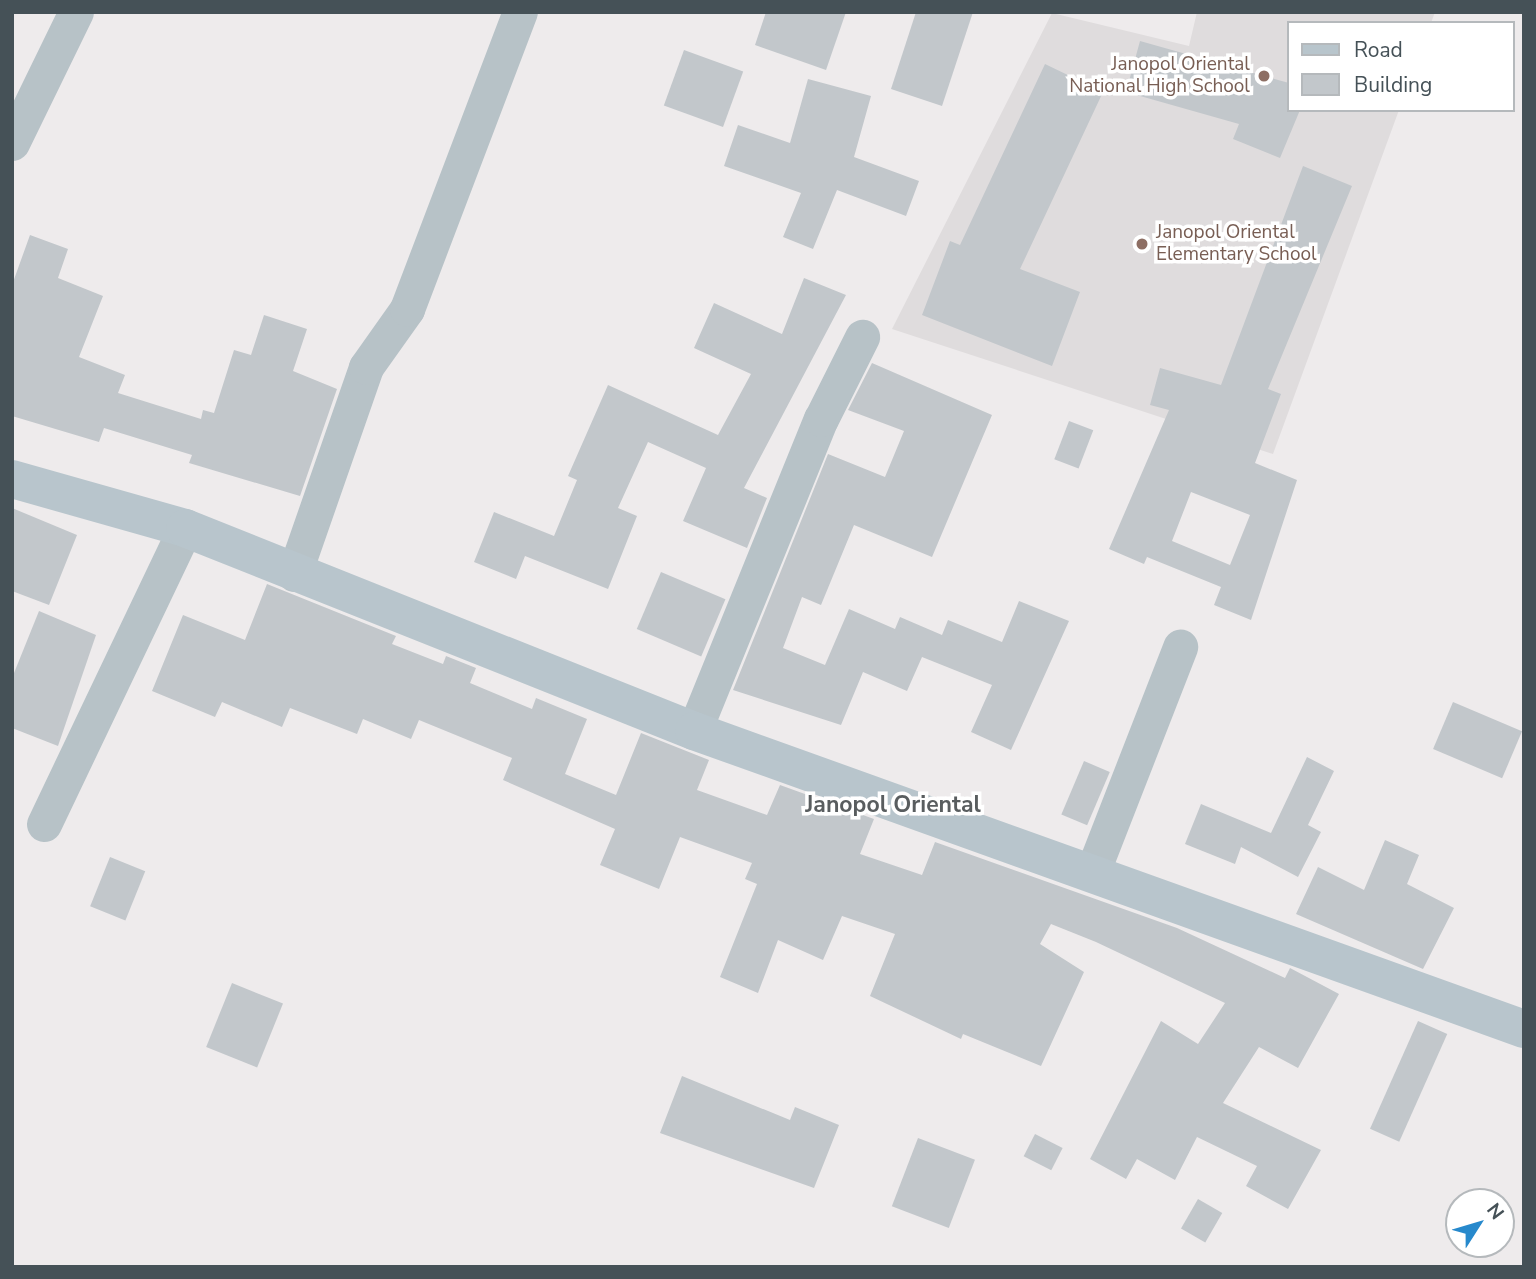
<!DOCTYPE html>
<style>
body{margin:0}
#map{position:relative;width:1536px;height:1279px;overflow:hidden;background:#eeebec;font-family:"Nunito Sans",sans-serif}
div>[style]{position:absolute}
.education>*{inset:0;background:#dfdcdd}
.building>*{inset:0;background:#c2c7cb;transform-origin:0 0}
.street>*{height:35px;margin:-17.5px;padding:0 17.5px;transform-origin:17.5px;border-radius:17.5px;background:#b7c2c7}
.secondary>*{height:38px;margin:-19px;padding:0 19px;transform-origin:19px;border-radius:19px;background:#b8c5cc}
.dots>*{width:19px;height:19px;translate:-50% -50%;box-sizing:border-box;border:4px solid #fff;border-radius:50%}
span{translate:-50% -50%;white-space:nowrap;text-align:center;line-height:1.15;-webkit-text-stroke:7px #fff;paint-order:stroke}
.education-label{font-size:19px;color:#785e54}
.right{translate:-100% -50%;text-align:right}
.left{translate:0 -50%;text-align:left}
.quarter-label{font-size:23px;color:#595d5f;font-weight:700}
.frame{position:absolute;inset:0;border:14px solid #455157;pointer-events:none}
.legend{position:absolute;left:1287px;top:21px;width:228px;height:91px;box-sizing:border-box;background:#fff;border:2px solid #b5b9bc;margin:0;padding:9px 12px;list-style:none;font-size:21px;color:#455157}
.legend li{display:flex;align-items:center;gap:14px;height:35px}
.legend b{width:35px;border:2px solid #b5b9bc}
.north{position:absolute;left:1445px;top:1188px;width:70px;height:70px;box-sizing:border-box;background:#fff;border:2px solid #b5b9bc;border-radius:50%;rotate:53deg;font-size:19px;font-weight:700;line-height:28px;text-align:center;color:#455157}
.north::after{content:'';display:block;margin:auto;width:24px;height:32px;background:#2789cc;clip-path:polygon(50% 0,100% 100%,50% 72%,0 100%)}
</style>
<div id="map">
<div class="education">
<i style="clip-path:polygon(1197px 12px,1435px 12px,1431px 23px,1289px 23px,1289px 110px,1399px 110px,1273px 454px,892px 329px,1052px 13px,1189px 46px)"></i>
</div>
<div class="building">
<i style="clip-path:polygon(766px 12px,846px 12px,826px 70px,755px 45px)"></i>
<i style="clip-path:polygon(916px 12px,973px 12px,942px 106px,891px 89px)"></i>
<i style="clip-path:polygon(1140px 41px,1289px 83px,1289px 110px,1300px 110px,1280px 158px,1233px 139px,1239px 124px,1126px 92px)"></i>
<i style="left:684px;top:50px;width:63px;height:59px;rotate:20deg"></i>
<i style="clip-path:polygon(1045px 64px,1103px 92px,1020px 269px,1080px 292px,1052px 366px,922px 315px,950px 241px,960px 245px)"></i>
<i style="clip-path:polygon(808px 79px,871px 96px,854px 157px,919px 181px,906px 216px,837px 190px,813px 249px,783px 237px,801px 193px,724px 166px,738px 125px,790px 143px)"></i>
<i style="clip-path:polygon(evenodd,1303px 166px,1352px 186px,1268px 389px,1281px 394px,1255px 463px,1297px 480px,1251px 620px,1214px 605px,1221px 587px,1147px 557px,1144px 564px,1109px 549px,1169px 410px,1150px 405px,1160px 368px,1221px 385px,1303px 166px,1191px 492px,1250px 515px,1230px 565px,1172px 541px,1191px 492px)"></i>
<i style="clip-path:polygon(30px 235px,68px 249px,58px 278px,103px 296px,79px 357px,125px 375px,118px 393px,201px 419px,203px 410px,214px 413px,234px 350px,251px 355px,264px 315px,307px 329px,293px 371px,337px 389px,300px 496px,189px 463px,192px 455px,104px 428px,99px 442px,12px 416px,12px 285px)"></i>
<i style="clip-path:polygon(804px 278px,846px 295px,744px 488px,767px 498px,747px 548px,683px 521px,706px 468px,648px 442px,618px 508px,637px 516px,608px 589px,525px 556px,516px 579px,474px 562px,494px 512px,554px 536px,577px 480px,568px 476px,608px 385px,718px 435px,751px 374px,694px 348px,714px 303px,782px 334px)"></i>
<i style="clip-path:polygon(872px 363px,992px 415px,932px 557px,854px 525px,821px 605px,802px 597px,783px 648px,825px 665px,849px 609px,895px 629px,900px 617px,942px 635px,948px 620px,1002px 642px,1019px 601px,1069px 621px,1011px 750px,971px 732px,992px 685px,922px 657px,907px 691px,863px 672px,841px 725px,733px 690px,828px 454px,885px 477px,904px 431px,848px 410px)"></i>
<i style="left:1069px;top:421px;width:26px;height:41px;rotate:21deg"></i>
<i style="clip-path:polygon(12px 508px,77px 535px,49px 605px,12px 591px)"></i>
<i style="left:661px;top:572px;width:70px;height:62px;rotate:23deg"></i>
<i style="clip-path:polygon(267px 584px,396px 636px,392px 644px,443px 664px,446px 656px,476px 668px,470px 683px,532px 709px,536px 698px,587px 719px,565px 774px,616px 795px,641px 733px,709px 760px,697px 790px,767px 815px,780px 785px,874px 819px,860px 854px,922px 875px,935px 842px,1177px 928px,1285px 978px,1290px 968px,1339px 994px,1298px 1068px,1259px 1047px,1223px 1103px,1321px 1150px,1288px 1209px,1246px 1186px,1257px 1166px,1197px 1137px,1175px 1180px,1137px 1159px,1126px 1179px,1090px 1159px,1161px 1021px,1198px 1044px,1225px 1003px,1096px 942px,1051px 924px,1040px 944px,1084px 972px,1041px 1066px,963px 1034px,961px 1039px,870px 996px,895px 934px,842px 916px,823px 960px,778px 940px,758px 993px,720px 977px,757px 884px,745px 879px,752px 863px,680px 837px,659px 889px,600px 865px,615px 829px,503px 780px,512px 758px,419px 720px,411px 739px,363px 719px,357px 734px,290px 708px,282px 727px,222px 702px,215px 717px,152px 691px,183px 615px,245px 640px)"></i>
<i style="clip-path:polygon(39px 611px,96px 635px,58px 746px,12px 728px,12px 678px)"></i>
<i style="left:1453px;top:702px;width:75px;height:51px;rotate:23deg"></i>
<i style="clip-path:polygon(1307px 757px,1334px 771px,1308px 825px,1321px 832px,1298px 877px,1241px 847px,1235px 864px,1185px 844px,1201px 804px,1271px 833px)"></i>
<i style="left:1084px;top:761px;width:28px;height:58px;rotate:23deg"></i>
<i style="clip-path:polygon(1385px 840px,1419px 855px,1407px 884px,1454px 908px,1423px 969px,1296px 914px,1318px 867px,1364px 890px)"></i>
<i style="left:110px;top:857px;width:38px;height:53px;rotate:22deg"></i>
<i style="left:232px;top:983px;width:55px;height:69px;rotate:22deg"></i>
<i style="left:1418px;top:1021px;width:32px;height:118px;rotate:24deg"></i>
<i style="clip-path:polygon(682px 1076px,790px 1120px,795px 1107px,839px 1125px,814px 1188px,660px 1133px)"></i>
<i style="left:1035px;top:1134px;width:31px;height:25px;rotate:27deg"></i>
<i style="left:918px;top:1138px;width:61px;height:73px;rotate:21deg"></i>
<i style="left:1198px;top:1199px;width:28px;height:34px;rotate:30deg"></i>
</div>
<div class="street">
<i style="left:12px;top:143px;width:146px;rotate:-64deg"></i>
<i style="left:294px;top:574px;width:219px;rotate:-70.8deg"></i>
<i style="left:366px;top:367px;width:71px;rotate:-54.7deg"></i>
<i style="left:407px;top:309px;width:318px;rotate:-69.2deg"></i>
<i style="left:694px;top:731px;width:337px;rotate:-67.9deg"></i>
<i style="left:821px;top:419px;width:92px;rotate:-63.4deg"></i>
<i style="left:44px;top:824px;width:328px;rotate:-64.5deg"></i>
<i style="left:1092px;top:873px;width:243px;rotate:-68.7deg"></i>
</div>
<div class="secondary">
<i style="left:12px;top:479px;width:180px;rotate:15.8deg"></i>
<i style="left:185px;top:528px;width:548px;rotate:21.74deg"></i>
<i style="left:694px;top:731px;width:882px;rotate:19.75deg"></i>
</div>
<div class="dots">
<i style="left:1264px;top:76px;background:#8d6e63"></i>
<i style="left:1142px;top:244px;background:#8d6e63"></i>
</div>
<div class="education-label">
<span class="right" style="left:1250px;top:76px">Janopol Oriental<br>National High School</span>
<span class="left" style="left:1156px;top:244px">Janopol Oriental<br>Elementary School</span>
</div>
<div class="quarter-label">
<span style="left:893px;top:805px">Janopol Oriental</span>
</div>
<div class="frame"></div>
<ul class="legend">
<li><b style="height:9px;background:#b8c5cc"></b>Road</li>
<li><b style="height:19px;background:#c2c7cb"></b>Building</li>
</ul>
<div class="north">N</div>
</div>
